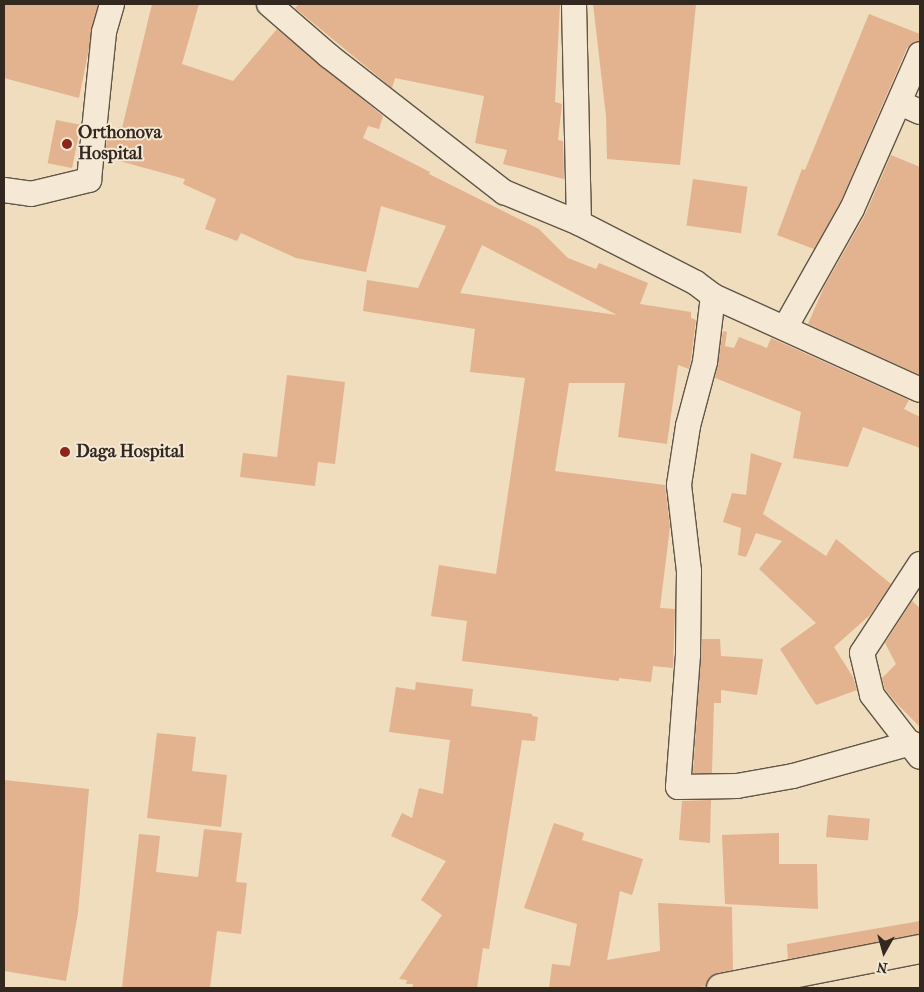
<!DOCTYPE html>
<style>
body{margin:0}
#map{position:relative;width:924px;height:992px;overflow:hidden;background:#efddbe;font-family:"IM FELL French Canon",serif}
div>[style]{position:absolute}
.building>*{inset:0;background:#e3b28e;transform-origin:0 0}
.roads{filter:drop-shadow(1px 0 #615547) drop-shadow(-1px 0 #615547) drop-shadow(0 1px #615547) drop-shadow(0 -1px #615547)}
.minor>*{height:24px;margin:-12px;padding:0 12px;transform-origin:12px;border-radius:12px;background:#f5e9d5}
.trunk>*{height:28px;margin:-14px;padding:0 14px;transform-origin:14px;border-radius:14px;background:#efddbe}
.dots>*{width:14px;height:14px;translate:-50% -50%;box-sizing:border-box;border:2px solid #f5e9d5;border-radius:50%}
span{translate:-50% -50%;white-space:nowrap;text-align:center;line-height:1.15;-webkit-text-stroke:4px #f5e9d5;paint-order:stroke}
.poi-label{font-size:18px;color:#32281f;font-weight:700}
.left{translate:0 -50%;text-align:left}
.frame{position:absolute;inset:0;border:5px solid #32281f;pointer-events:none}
.north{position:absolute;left:859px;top:927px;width:50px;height:50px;-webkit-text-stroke:4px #f5e9d5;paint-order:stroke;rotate:187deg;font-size:14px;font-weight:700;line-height:20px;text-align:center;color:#32281f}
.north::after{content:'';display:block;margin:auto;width:18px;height:22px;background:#32281f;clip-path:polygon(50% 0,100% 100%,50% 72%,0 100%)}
</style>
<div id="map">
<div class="building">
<i style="clip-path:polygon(4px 4px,98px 4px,79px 98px,4px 78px)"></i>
<i style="clip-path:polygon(evenodd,152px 4px,199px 4px,182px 64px,233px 81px,277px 29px,383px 116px,379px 129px,368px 126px,363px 138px,430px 172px,429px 174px,539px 229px,568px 258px,596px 269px,599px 263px,648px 283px,640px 304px,691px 312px,691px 318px,696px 320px,691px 359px,689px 369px,678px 365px,667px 444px,618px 437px,625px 383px,569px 383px,555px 471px,665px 485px,670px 527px,660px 608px,675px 609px,673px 668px,653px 666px,651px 682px,619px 678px,619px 681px,462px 661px,467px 621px,431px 616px,439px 565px,496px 574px,525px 378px,470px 372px,475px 329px,363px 311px,367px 280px,418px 288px,446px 226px,381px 206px,366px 272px,296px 258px,241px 233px,237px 241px,205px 229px,216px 199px,183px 184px,185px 179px,105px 157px,108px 130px,116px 131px,118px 127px,122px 128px,152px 4px,482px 245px,588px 300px,617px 315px,460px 293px,482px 245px)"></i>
<i style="clip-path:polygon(299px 4px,560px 4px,555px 102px,562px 104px,558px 140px,563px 141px,564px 179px,503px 164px,507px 150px,475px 143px,484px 96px,395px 78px,392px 88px,295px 8px)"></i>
<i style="clip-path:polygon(593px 4px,696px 4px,680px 165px,607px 159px,606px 116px)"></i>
<i style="clip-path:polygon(869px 14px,920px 34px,920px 41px,907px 48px,840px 203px,814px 249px,777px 235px,802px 169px,805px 170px)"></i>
<i style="left:56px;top:120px;width:25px;height:44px;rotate:11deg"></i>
<i style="clip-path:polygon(891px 155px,920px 167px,920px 375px,808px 324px,824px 287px,865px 215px)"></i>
<i style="left:693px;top:179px;width:55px;height:47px;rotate:8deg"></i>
<i style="clip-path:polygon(723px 331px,727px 332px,725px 346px,734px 348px,739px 337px,767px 348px,771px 338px,909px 400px,904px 409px,920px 417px,920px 448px,863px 427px,848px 467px,793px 458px,801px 412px,715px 378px)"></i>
<i style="clip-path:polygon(287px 375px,345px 382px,335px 464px,318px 462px,315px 486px,240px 477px,243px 453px,277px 457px)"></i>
<i style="clip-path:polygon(751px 453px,782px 463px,763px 514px,826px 556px,836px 539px,891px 584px,870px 615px,834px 647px,853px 677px,857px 690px,816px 705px,780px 649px,816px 623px,759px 569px,782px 541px,756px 533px,746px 557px,738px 555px,741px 528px,723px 522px,732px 493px,746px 495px)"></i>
<i style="clip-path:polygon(912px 601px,920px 608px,920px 727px,897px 704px,885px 689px,882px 678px,896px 664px,885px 643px)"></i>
<i style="clip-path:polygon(702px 639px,720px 639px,721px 656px,763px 659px,757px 695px,721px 690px,721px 703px,714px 703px,712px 773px,693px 773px)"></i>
<i style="clip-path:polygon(416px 682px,473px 689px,471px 706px,532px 714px,532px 716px,538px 717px,535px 741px,522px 740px,489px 949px,483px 948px,477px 988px,412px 988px,413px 984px,406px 984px,407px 980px,399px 979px,442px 915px,421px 900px,446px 861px,391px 836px,402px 813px,412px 818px,419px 788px,443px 794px,450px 740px,389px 732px,396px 687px,415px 690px)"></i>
<i style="clip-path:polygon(157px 733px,196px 737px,192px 771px,227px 775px,221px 827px,147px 818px)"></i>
<i style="clip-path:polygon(4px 780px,89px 789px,78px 913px,66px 981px,4px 971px)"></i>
<i style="clip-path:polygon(711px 800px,710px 843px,679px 840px,682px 801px)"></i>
<i style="left:828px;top:815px;width:42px;height:22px;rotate:5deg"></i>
<i style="clip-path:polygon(554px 823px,584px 833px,582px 840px,643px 859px,632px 895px,620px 891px,607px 960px,660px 951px,658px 903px,732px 907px,733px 970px,718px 973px,710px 977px,706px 986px,694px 988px,549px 988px,552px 964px,570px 966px,577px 924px,524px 908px)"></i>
<i style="clip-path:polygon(204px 829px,242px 833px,236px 882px,247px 883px,241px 934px,217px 931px,210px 988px,122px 988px,139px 834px,160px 836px,156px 872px,198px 877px)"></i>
<i style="clip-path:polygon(779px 833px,779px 864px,817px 864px,818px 909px,725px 904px,722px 835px)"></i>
<i style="clip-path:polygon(920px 921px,920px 934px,788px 959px,787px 944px)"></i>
</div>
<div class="roads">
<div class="minor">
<i style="left:269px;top:4px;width:79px;rotate:40.9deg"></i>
<i style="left:329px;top:56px;width:222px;rotate:37.9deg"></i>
<i style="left:504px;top:192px;width:81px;rotate:22.5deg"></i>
<i style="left:579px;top:223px;width:131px;rotate:27.1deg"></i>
<i style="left:696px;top:283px;width:21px;rotate:37deg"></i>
<i style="left:713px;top:296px;width:227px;rotate:24.4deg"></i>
<i style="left:574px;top:4px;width:219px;rotate:88.7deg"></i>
<i style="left:900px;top:103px;width:22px;rotate:24deg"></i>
<i style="left:4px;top:190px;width:27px;rotate:8deg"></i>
<i style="left:31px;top:194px;width:60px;rotate:-13.6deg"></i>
<i style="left:89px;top:180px;width:149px;rotate:-84.2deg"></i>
<i style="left:104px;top:32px;width:29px;rotate:-74deg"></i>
<i style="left:713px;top:296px;width:66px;rotate:96.9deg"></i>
<i style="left:705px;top:362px;width:66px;rotate:104.9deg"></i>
<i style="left:688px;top:426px;width:60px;rotate:98.7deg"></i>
<i style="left:679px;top:485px;width:87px;rotate:83.4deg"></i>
<i style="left:689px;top:571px;width:84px;rotate:90.7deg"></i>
<i style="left:688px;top:655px;width:132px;rotate:94.3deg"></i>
<i style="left:678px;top:787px;width:59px;rotate:-1deg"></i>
<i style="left:737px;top:786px;width:57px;rotate:-10.1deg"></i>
<i style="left:793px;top:776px;width:123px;rotate:-15.6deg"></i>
<i style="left:786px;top:326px;width:134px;rotate:-60.6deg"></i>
<i style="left:852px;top:209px;width:169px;rotate:-66.3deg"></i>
<i style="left:920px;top:564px;width:106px;rotate:123.1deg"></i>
<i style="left:862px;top:653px;width:43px;rotate:76.6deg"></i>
<i style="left:872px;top:695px;width:78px;rotate:52.3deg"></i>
</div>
<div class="trunk">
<i style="left:721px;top:988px;width:203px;rotate:-11.1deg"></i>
</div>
</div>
<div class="dots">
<i style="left:67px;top:144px;background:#8f2418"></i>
<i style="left:65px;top:452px;background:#8f2418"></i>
</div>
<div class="poi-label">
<span class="left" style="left:78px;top:144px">Orthonova<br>Hospital</span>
<span class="left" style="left:76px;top:452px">Daga Hospital</span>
</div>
<div class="frame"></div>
<div class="north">N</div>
</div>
